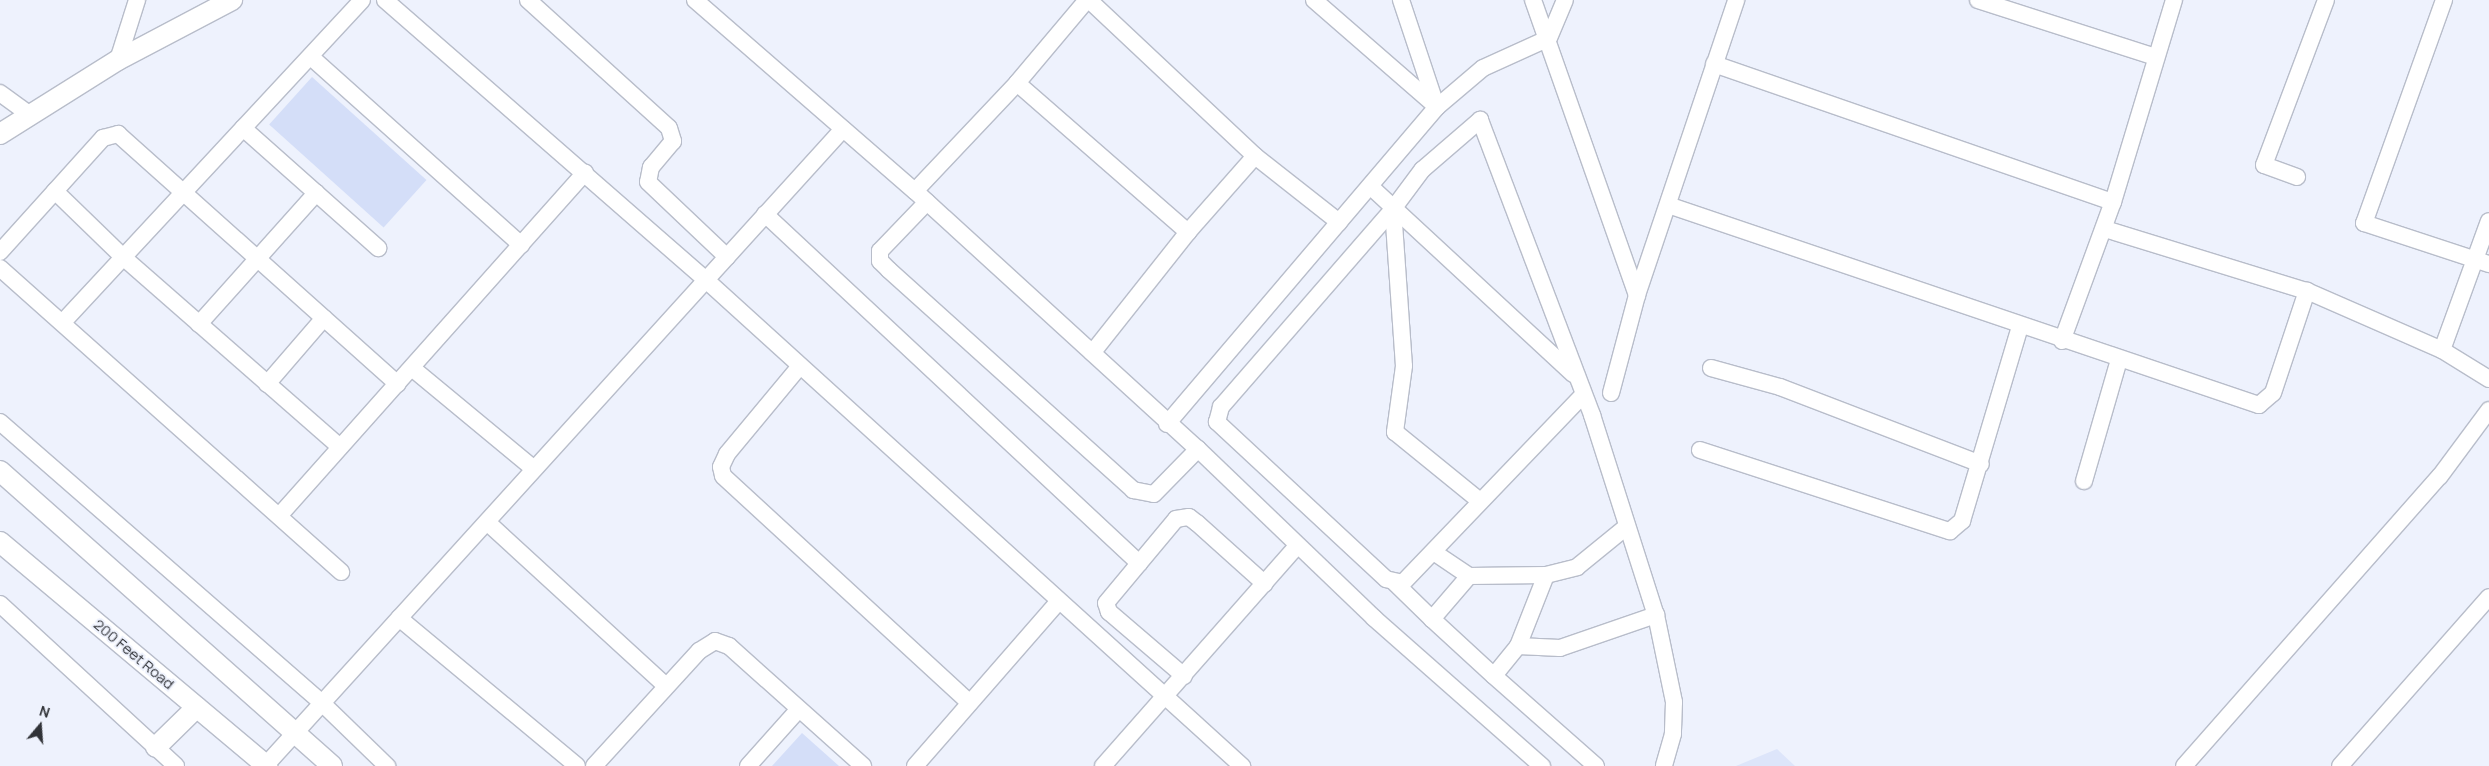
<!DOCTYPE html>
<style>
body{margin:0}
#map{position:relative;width:2489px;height:766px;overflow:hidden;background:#eef2fd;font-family:Manrope,sans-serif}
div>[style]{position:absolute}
.built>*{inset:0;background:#dde5fa}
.green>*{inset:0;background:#d4def8;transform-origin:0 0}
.roads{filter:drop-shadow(1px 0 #b8bdca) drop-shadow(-1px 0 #b8bdca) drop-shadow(0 1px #b8bdca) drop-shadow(0 -1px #b8bdca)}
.minor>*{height:16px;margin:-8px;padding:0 8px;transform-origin:8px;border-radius:8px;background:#fff}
.tertiary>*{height:20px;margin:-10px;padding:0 10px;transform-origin:10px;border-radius:10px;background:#fff}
span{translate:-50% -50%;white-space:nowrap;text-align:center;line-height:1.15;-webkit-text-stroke:4px #eef2fd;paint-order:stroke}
.street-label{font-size:15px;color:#313338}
.north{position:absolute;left:15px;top:701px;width:50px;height:50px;-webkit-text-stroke:4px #eef2fd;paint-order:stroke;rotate:18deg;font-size:14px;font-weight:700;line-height:20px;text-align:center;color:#313338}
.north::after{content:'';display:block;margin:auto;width:18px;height:22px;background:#313338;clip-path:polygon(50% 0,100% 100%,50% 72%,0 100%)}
</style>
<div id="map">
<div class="built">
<i style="clip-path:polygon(1777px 749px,1795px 766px,1736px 766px)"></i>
</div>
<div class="green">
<i style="left:312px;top:77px;width:154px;height:64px;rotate:42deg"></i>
<i style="clip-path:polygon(802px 733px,839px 766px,772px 766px)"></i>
</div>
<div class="roads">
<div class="minor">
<i style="left:385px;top:0;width:426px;rotate:41.1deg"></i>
<i style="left:706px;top:280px;width:724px;rotate:42.2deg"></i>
<i style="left:528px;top:0;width:190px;rotate:42.2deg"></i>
<i style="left:669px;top:128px;width:14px;rotate:73deg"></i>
<i style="left:673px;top:141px;width:34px;rotate:130deg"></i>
<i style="left:651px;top:167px;width:15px;rotate:101deg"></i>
<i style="left:648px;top:182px;width:109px;rotate:43.5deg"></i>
<i style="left:695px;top:0;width:291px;rotate:41deg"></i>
<i style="left:915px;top:191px;width:383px;rotate:42.4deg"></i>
<i style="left:1198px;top:449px;width:244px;rotate:43.8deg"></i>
<i style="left:1374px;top:618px;width:224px;rotate:41.4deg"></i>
<i style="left:1089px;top:0;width:228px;rotate:43.2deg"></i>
<i style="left:1255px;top:156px;width:107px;rotate:38.2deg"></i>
<i style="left:1314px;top:0;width:163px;rotate:41deg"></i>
<i style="left:1401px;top:0;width:111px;rotate:71.6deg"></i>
<i style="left:1533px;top:0;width:313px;rotate:70.6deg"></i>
<i style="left:1978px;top:0;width:187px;rotate:17.8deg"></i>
<i style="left:2444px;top:0;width:237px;rotate:109.7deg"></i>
<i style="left:2364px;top:223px;width:132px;rotate:18.2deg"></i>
<i style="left:311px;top:57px;width:282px;rotate:41.8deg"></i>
<i style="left:118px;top:60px;width:63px;rotate:-72.4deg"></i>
<i style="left:1714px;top:64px;width:422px;rotate:19.1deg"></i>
<i style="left:1017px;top:83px;width:227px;rotate:41.1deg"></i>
<i style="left:1188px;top:232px;width:154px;rotate:128.4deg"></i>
<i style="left:0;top:93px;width:37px;rotate:36deg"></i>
<i style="left:243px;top:128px;width:181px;rotate:41.6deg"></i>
<i style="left:2297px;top:177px;width:35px;rotate:-160deg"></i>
<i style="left:2264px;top:165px;width:176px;rotate:-69.4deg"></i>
<i style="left:1370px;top:186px;width:277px;rotate:42.8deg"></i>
<i style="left:55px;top:191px;width:95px;rotate:44.1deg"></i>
<i style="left:123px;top:257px;width:288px;rotate:41.2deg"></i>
<i style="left:915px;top:191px;width:149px;rotate:-46.6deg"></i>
<i style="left:1017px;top:83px;width:109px;rotate:-49.9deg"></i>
<i style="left:927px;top:202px;width:68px;rotate:133.8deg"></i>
<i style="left:880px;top:251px;width:10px;rotate:90deg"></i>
<i style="left:880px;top:261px;width:13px;rotate:45deg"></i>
<i style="left:889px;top:270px;width:329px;rotate:42deg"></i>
<i style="left:1133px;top:490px;width:21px;rotate:11deg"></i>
<i style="left:1154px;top:494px;width:63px;rotate:-45.6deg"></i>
<i style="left:1668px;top:205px;width:624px;rotate:18.7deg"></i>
<i style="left:2259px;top:405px;width:18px;rotate:-41deg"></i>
<i style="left:2273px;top:393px;width:108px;rotate:-71.6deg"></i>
<i style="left:1393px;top:209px;width:157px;rotate:86deg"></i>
<i style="left:1404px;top:366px;width:67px;rotate:97.8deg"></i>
<i style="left:1395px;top:432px;width:109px;rotate:39.1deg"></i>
<i style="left:765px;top:214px;width:512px;rotate:43.02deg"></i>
<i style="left:2105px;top:229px;width:211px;rotate:17.1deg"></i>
<i style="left:2307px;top:291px;width:147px;rotate:23.6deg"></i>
<i style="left:2442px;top:350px;width:137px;rotate:-70deg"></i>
<i style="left:1188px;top:232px;width:101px;rotate:-48.6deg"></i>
<i style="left:0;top:252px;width:154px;rotate:-47.9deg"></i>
<i style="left:103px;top:138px;width:16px;rotate:-15deg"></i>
<i style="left:118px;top:134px;width:375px;rotate:41.8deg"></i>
<i style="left:0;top:268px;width:457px;rotate:41.7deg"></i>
<i style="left:63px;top:322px;width:439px;rotate:-47.1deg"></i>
<i style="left:199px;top:324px;width:176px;rotate:-48.2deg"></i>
<i style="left:2062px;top:341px;width:148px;rotate:-69.9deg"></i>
<i style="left:2113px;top:202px;width:211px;rotate:-73.2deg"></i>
<i style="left:2442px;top:350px;width:55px;rotate:31.7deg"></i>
<i style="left:800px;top:366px;width:114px;rotate:129.7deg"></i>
<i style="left:727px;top:454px;width:14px;rotate:115deg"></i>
<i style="left:721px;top:467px;width:9px;rotate:77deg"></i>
<i style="left:723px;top:476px;width:335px;rotate:42.6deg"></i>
<i style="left:412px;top:368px;width:158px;rotate:39.6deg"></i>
<i style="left:1711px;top:368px;width:72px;rotate:15.4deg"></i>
<i style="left:1780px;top:387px;width:215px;rotate:21deg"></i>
<i style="left:267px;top:384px;width:87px;rotate:-49.2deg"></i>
<i style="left:1611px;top:393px;width:101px;rotate:-75.1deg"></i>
<i style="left:1637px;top:295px;width:311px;rotate:-71.4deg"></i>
<i style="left:1583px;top:395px;width:260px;rotate:133.8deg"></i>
<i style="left:1403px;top:583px;width:17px;rotate:-167deg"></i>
<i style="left:1386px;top:579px;width:231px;rotate:-137.1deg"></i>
<i style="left:1217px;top:422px;width:16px;rotate:-75deg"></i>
<i style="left:1221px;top:407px;width:262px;rotate:-49deg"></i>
<i style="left:1393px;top:209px;width:49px;rotate:-53.4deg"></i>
<i style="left:1422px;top:170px;width:77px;rotate:-40.8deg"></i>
<i style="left:1480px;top:120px;width:316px;rotate:69.2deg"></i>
<i style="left:1592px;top:415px;width:210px;rotate:72.3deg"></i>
<i style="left:1656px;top:615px;width:89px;rotate:78.3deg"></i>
<i style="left:1674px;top:702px;width:32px;rotate:92deg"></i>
<i style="left:1673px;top:734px;width:33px;rotate:106deg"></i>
<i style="left:0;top:422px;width:427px;rotate:41.1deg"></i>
<i style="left:322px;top:703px;width:91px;rotate:44.1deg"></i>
<i style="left:1167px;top:424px;width:416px;rotate:-49.6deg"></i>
<i style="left:1437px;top:107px;width:60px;rotate:-40.3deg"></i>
<i style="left:1483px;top:68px;width:72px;rotate:-24.4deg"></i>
<i style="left:1549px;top:38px;width:41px;rotate:-67.2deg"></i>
<i style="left:1700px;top:450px;width:263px;rotate:18deg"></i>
<i style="left:1950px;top:531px;width:16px;rotate:-40deg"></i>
<i style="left:1962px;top:521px;width:202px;rotate:-73.4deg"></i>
<i style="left:2084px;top:481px;width:126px;rotate:-73.9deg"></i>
<i style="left:279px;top:516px;width:460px;rotate:-48.3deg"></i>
<i style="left:487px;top:522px;width:243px;rotate:42.5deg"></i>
<i style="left:1435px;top:553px;width:41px;rotate:34.1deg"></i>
<i style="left:1469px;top:576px;width:77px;rotate:-0.7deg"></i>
<i style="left:1546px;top:575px;width:32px;rotate:-14deg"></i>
<i style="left:1577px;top:567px;width:63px;rotate:-39.2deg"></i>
<i style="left:1546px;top:575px;width:76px;rotate:111.5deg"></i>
<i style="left:1518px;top:646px;width:38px;rotate:129deg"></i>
<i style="left:1494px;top:676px;width:136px;rotate:41.4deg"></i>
<i style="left:1469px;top:576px;width:57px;rotate:130.7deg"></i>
<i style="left:1432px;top:619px;width:84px;rotate:42.6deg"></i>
<i style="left:1394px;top:582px;width:53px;rotate:44.2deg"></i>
<i style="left:0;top:604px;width:239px;rotate:42.6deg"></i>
<i style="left:399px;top:618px;width:231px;rotate:39.7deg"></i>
<i style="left:1518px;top:646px;width:42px;rotate:2.7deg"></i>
<i style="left:1560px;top:648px;width:102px;rotate:-19deg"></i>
<i style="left:1184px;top:676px;width:99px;rotate:-139.5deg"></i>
<i style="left:1109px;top:612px;width:9px;rotate:-108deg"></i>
<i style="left:1106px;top:603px;width:109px;rotate:-50.2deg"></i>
<i style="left:1176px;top:519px;width:13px;rotate:-9deg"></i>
<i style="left:1189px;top:517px;width:10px;rotate:37deg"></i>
<i style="left:1197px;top:523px;width:91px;rotate:41.9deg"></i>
<i style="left:265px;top:766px;width:860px;rotate:-47.78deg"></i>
<i style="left:594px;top:766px;width:156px;rotate:-47.6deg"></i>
<i style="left:699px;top:651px;width:19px;rotate:-32deg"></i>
<i style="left:715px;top:641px;width:15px;rotate:20deg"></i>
<i style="left:729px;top:646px;width:180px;rotate:41.8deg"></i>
<i style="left:748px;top:766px;width:76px;rotate:-48.2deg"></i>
<i style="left:915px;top:766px;width:219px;rotate:-48.9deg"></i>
<i style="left:1103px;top:766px;width:293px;rotate:-48.6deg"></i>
<i style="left:2184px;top:766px;width:387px;rotate:-48.6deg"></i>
<i style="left:2440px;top:476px;width:82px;rotate:-53.4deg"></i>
<i style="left:2340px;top:766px;width:225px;rotate:-48.6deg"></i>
</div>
<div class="tertiary">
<i style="left:0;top:134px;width:139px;rotate:-32.1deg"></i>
<i style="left:118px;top:60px;width:129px;rotate:-27.8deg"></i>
<i style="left:0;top:471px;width:444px;rotate:41.6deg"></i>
<i style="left:0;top:542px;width:349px;rotate:40deg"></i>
<i style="left:156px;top:747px;width:57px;rotate:-44.3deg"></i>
</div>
</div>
<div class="street-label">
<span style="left:134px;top:654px;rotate:40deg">200 Feet Road</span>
</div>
<div class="north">N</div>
</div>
